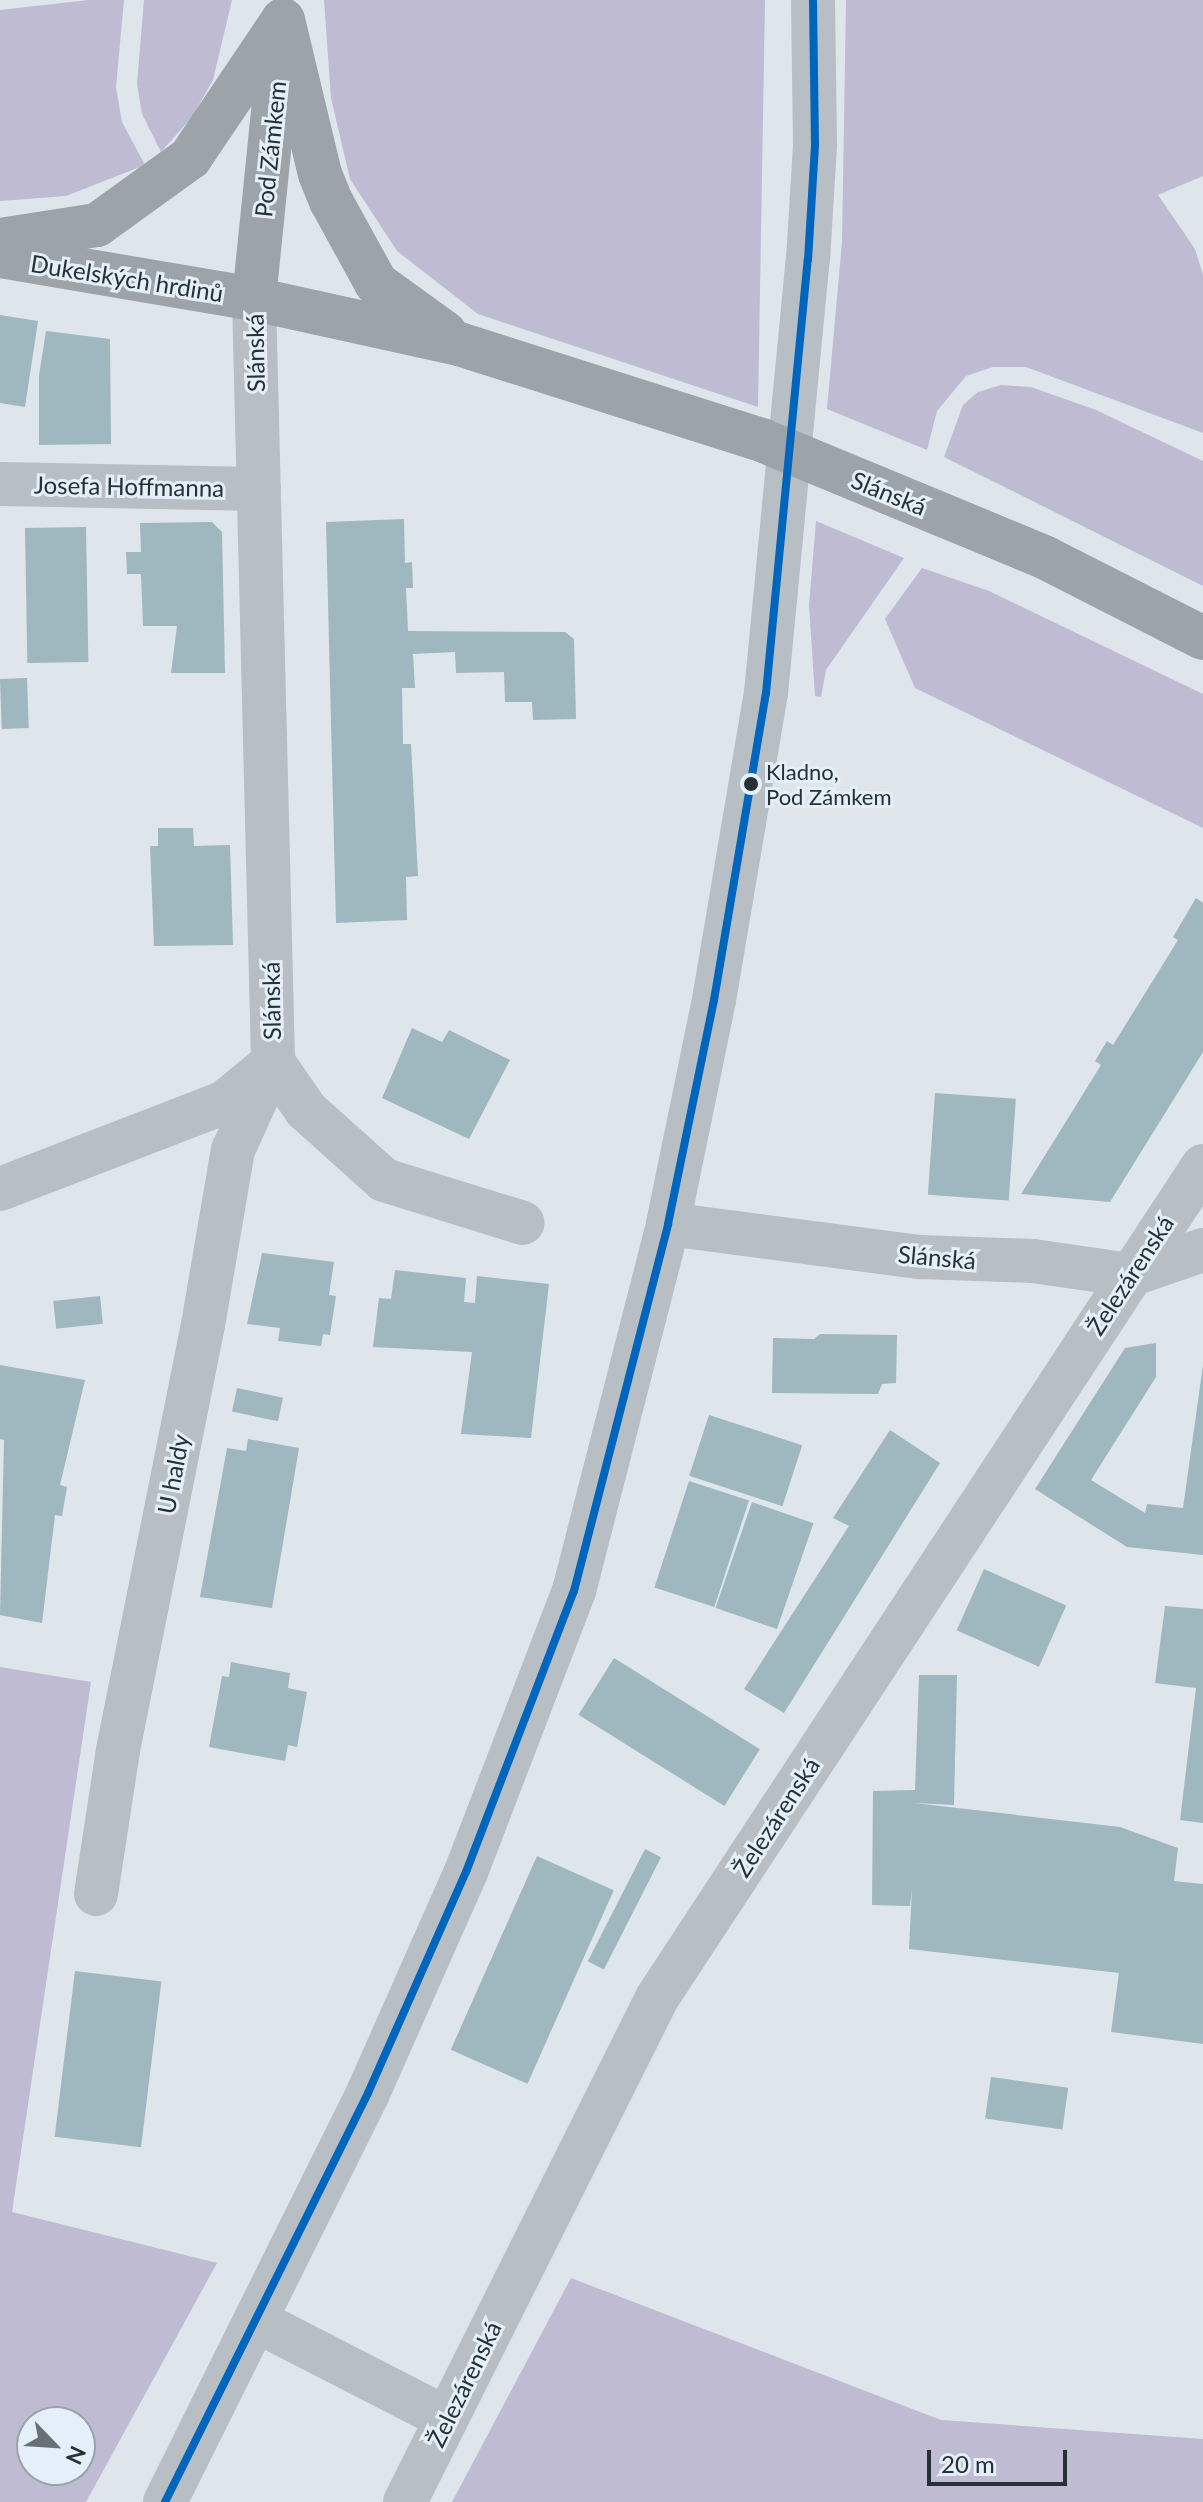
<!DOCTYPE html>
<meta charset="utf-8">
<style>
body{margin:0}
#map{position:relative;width:1203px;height:2502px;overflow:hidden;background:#dee5eb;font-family:Lato,sans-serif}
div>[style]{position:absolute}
.green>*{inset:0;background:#bebbd3}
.building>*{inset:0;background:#9fb7bf;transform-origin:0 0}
.minor>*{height:44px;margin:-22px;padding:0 22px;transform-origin:22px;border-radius:22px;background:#b7bfc4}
.major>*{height:44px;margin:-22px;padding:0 22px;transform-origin:22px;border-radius:22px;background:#9ca4a9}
.major-bridge>*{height:44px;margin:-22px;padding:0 22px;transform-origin:22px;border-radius:22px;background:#9ca4a9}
.bus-1>*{height:8px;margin:-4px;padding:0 4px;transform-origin:4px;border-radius:4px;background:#0065bd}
.dots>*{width:22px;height:22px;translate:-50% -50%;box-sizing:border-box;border:4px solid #e4eff9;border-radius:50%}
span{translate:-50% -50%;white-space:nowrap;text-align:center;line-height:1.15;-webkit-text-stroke:6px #e4eff9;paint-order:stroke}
.bus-label{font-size:22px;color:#263135}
.left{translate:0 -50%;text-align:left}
.street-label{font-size:24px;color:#263135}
.north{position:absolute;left:16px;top:2406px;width:80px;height:80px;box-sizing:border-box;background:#e4eff9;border:2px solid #98a3ab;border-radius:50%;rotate:115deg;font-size:22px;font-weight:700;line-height:32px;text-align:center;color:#263135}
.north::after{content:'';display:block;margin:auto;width:28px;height:36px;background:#667075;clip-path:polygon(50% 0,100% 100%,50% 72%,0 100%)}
.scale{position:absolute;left:927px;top:2450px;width:140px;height:36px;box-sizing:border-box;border:4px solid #263135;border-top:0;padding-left:10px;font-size:24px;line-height:28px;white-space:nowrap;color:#263135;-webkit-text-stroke:6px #e4eff9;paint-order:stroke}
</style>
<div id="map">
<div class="green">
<i style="clip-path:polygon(89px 0,124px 0,116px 87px,122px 122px,145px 165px,66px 196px,0 201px,0 10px)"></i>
<i style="clip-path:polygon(144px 0,232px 0,213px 80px,192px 117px,161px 152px,142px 114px,137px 84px)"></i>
<i style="clip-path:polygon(324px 0,765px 0,758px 407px,478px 314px,397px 251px,350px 179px,331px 98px)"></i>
<i style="clip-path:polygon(846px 0,1203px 0,1203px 176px,1158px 195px,1195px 249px,1203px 275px,1203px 433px,1026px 367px,993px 367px,966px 376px,937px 411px,927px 450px,827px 409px,842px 242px)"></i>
<i style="clip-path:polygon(1001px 385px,1031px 387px,1096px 410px,1203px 461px,1203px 586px,944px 457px,963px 405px,978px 392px)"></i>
<i style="clip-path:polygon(816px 521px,904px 558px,826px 670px,821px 697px,815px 696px,809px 605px)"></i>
<i style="clip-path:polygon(922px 568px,989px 591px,1203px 694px,1203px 828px,915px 688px,885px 619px)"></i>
<i style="clip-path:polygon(evenodd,0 1667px,91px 1682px,12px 2212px,217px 2263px,86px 2502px,0 2502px,0 1667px,32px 2422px,80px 2422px,80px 2470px,32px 2470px,32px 2422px)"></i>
<i style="clip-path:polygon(571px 2278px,941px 2420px,1203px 2439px,1203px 2502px,452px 2502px)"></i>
</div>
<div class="building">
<i style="clip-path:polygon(0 315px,38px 321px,25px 407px,0 403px)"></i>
<i style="clip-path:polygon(46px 331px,110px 339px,111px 444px,39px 445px,39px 375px)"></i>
<i style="clip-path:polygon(404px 519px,405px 563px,412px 562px,413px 588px,406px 588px,408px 631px,565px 632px,574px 639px,576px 719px,533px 720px,532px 702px,505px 702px,504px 672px,456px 673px,455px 652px,413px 654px,415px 688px,402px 688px,403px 744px,411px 744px,418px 876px,406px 877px,407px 920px,336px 923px,326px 522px)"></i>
<i style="clip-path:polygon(212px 522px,222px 532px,225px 673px,171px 673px,177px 626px,143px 626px,141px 574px,127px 574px,126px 552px,141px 552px,140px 523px)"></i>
<i style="left:86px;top:527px;width:135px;height:61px;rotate:89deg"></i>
<i style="left:27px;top:678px;width:50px;height:27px;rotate:88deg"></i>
<i style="clip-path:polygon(158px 828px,193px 828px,194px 846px,230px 845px,233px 945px,154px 946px,150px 846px,158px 846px)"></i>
<i style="clip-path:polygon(1196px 898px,1203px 903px,1203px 1052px,1110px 1202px,1021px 1194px,1101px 1065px,1095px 1061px,1107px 1041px,1113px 1045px,1178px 940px,1173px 937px)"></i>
<i style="clip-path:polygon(412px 1028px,442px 1042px,449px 1030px,510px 1060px,469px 1139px,382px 1098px)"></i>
<i style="left:935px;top:1093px;width:81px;height:102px;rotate:4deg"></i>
<i style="clip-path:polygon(262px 1253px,334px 1262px,329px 1295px,336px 1296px,330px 1335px,323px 1334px,321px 1346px,278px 1341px,280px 1328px,247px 1324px)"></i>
<i style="clip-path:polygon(395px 1270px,466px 1278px,464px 1302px,475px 1303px,477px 1276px,549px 1284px,531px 1438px,461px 1434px,472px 1352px,373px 1347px,379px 1298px,391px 1299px)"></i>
<i style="left:100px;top:1296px;width:28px;height:47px;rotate:84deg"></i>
<i style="clip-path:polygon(820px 1334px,897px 1335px,896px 1383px,882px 1384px,878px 1394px,772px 1393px,773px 1338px,814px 1339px)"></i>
<i style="clip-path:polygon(1156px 1343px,1156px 1377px,1091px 1480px,1145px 1513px,1147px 1504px,1183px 1508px,1203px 1365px,1203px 1555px,1127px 1547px,1035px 1489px,1125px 1348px)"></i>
<i style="clip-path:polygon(0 1365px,85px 1380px,60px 1485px,67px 1487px,62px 1516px,55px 1515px,42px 1623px,0 1615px,4px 1440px,0 1439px)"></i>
<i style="left:237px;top:1388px;width:47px;height:24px;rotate:12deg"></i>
<i style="left:709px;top:1415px;width:98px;height:64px;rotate:18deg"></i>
<i style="clip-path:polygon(890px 1430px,940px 1463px,784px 1713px,744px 1689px,849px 1526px,833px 1518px)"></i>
<i style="clip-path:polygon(248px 1439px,299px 1448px,272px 1608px,200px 1597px,227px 1448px,246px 1451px)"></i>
<i style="left:689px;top:1481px;width:63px;height:112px;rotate:18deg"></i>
<i style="left:752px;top:1502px;width:65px;height:112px;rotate:19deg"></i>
<i style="left:984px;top:1569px;width:90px;height:67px;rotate:24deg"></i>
<i style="clip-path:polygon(1165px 1606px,1203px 1609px,1203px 1823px,1180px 1820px,1196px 1688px,1155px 1683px)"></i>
<i style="left:614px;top:1658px;width:172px;height:67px;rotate:32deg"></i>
<i style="clip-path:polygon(231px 1662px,290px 1673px,288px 1688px,307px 1692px,297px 1747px,288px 1745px,285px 1761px,209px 1747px,222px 1676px,229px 1677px)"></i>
<i style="clip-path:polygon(919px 1675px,957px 1675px,954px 1805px,914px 1803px,1120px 1827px,1178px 1848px,1174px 1881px,1203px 1884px,1203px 2044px,1111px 2032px,1119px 1973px,909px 1949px,912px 1888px,910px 1906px,872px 1905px,873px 1791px,915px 1790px)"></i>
<i style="left:645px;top:1849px;width:18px;height:126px;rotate:27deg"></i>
<i style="left:537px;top:1856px;width:84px;height:212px;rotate:24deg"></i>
<i style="left:75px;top:1971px;width:87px;height:167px;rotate:7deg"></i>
<i style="left:991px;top:2077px;width:78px;height:42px;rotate:8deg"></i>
</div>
<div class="minor">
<i style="left:254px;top:299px;width:763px;rotate:88.57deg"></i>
<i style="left:273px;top:1062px;width:58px;rotate:55.5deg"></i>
<i style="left:306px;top:1110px;width:105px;rotate:41.9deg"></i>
<i style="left:384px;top:1180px;width:145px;rotate:17.2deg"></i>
<i style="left:0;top:484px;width:259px;rotate:1.1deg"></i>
<i style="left:0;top:1189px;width:241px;rotate:-21.1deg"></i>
<i style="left:225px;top:1102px;width:52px;rotate:-39.5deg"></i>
<i style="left:668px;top:1224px;width:254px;rotate:7.5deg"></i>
<i style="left:920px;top:1257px;width:113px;rotate:2deg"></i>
<i style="left:1033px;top:1261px;width:98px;rotate:8.2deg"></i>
<i style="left:1130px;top:1275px;width:77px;rotate:-18.9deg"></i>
<i style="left:96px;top:1894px;width:146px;rotate:-81.3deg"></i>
<i style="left:118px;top:1750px;width:433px;rotate:-78.7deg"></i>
<i style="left:203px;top:1325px;width:178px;rotate:-80.3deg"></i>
<i style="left:233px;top:1150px;width:97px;rotate:-65.6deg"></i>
<i style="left:259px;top:2322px;width:210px;rotate:27.2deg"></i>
<i style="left:165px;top:2502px;width:457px;rotate:-63.6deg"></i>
<i style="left:368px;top:2093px;width:242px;rotate:-66.1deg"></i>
<i style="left:466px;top:1872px;width:301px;rotate:-69deg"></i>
<i style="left:574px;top:1591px;width:379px;rotate:-75.6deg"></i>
<i style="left:668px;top:1224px;width:229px;rotate:-78.4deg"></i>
<i style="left:714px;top:1000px;width:311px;rotate:-80.4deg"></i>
<i style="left:766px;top:693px;width:435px;rotate:-84.5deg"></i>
<i style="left:808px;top:260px;width:116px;rotate:-86.5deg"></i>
<i style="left:815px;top:144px;width:144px;rotate:-90.8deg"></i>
<i style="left:405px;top:2502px;width:563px;rotate:-63.43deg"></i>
<i style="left:657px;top:1998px;width:995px;rotate:-56.73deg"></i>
</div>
<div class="major">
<i style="left:283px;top:20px;width:158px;rotate:76.5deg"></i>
<i style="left:320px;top:174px;width:29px;rotate:68deg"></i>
<i style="left:331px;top:201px;width:94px;rotate:61.2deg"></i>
<i style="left:376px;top:283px;width:85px;rotate:35.9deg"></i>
<i style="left:0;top:240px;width:98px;rotate:-8.8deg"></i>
<i style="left:97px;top:225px;width:115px;rotate:-35.8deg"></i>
<i style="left:190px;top:158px;width:166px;rotate:-56deg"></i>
<i style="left:0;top:256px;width:258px;rotate:9.6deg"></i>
<i style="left:254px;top:299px;width:210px;rotate:12.4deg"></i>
<i style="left:254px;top:299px;width:246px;rotate:-84.2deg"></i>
<i style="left:1046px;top:558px;width:176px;rotate:27deg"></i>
</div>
<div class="major-bridge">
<i style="left:459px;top:344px;width:320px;rotate:17.6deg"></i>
<i style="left:764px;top:441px;width:305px;rotate:22.5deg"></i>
</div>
<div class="bus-1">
<i style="left:165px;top:2502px;width:457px;rotate:-63.6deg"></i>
<i style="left:368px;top:2093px;width:242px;rotate:-66.1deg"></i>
<i style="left:466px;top:1872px;width:301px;rotate:-69deg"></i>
<i style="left:574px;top:1591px;width:379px;rotate:-75.6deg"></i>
<i style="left:668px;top:1224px;width:229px;rotate:-78.4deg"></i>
<i style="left:714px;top:1000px;width:311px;rotate:-80.4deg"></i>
<i style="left:766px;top:693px;width:435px;rotate:-84.5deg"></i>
<i style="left:808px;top:260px;width:116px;rotate:-86.5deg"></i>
<i style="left:815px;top:144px;width:144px;rotate:-90.8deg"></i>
</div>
<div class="dots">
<i style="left:751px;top:784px;background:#263135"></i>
</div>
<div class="bus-label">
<span class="left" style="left:766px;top:784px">Kladno,<br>Pod Zámkem</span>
</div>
<div class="street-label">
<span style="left:270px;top:149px;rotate:-84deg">Pod Zámkem</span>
<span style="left:127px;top:278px;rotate:9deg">Dukelských hrdinů</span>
<span style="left:255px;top:353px;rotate:-91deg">Slánská</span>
<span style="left:129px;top:486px;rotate:1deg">Josefa Hoffmanna</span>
<span style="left:889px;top:493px;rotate:22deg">Slánská</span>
<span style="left:271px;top:1001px;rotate:-91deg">Slánská</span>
<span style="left:937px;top:1257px;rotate:5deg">Slánská</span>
<span style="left:1130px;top:1275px;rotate:-57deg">Železárenská</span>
<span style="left:173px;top:1474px;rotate:-79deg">U haldy</span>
<span style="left:776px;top:1817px;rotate:-57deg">Železárenská</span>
<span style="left:464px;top:2384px;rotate:-64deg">Železárenská</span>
</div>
<div class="north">N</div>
<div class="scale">20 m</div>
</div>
